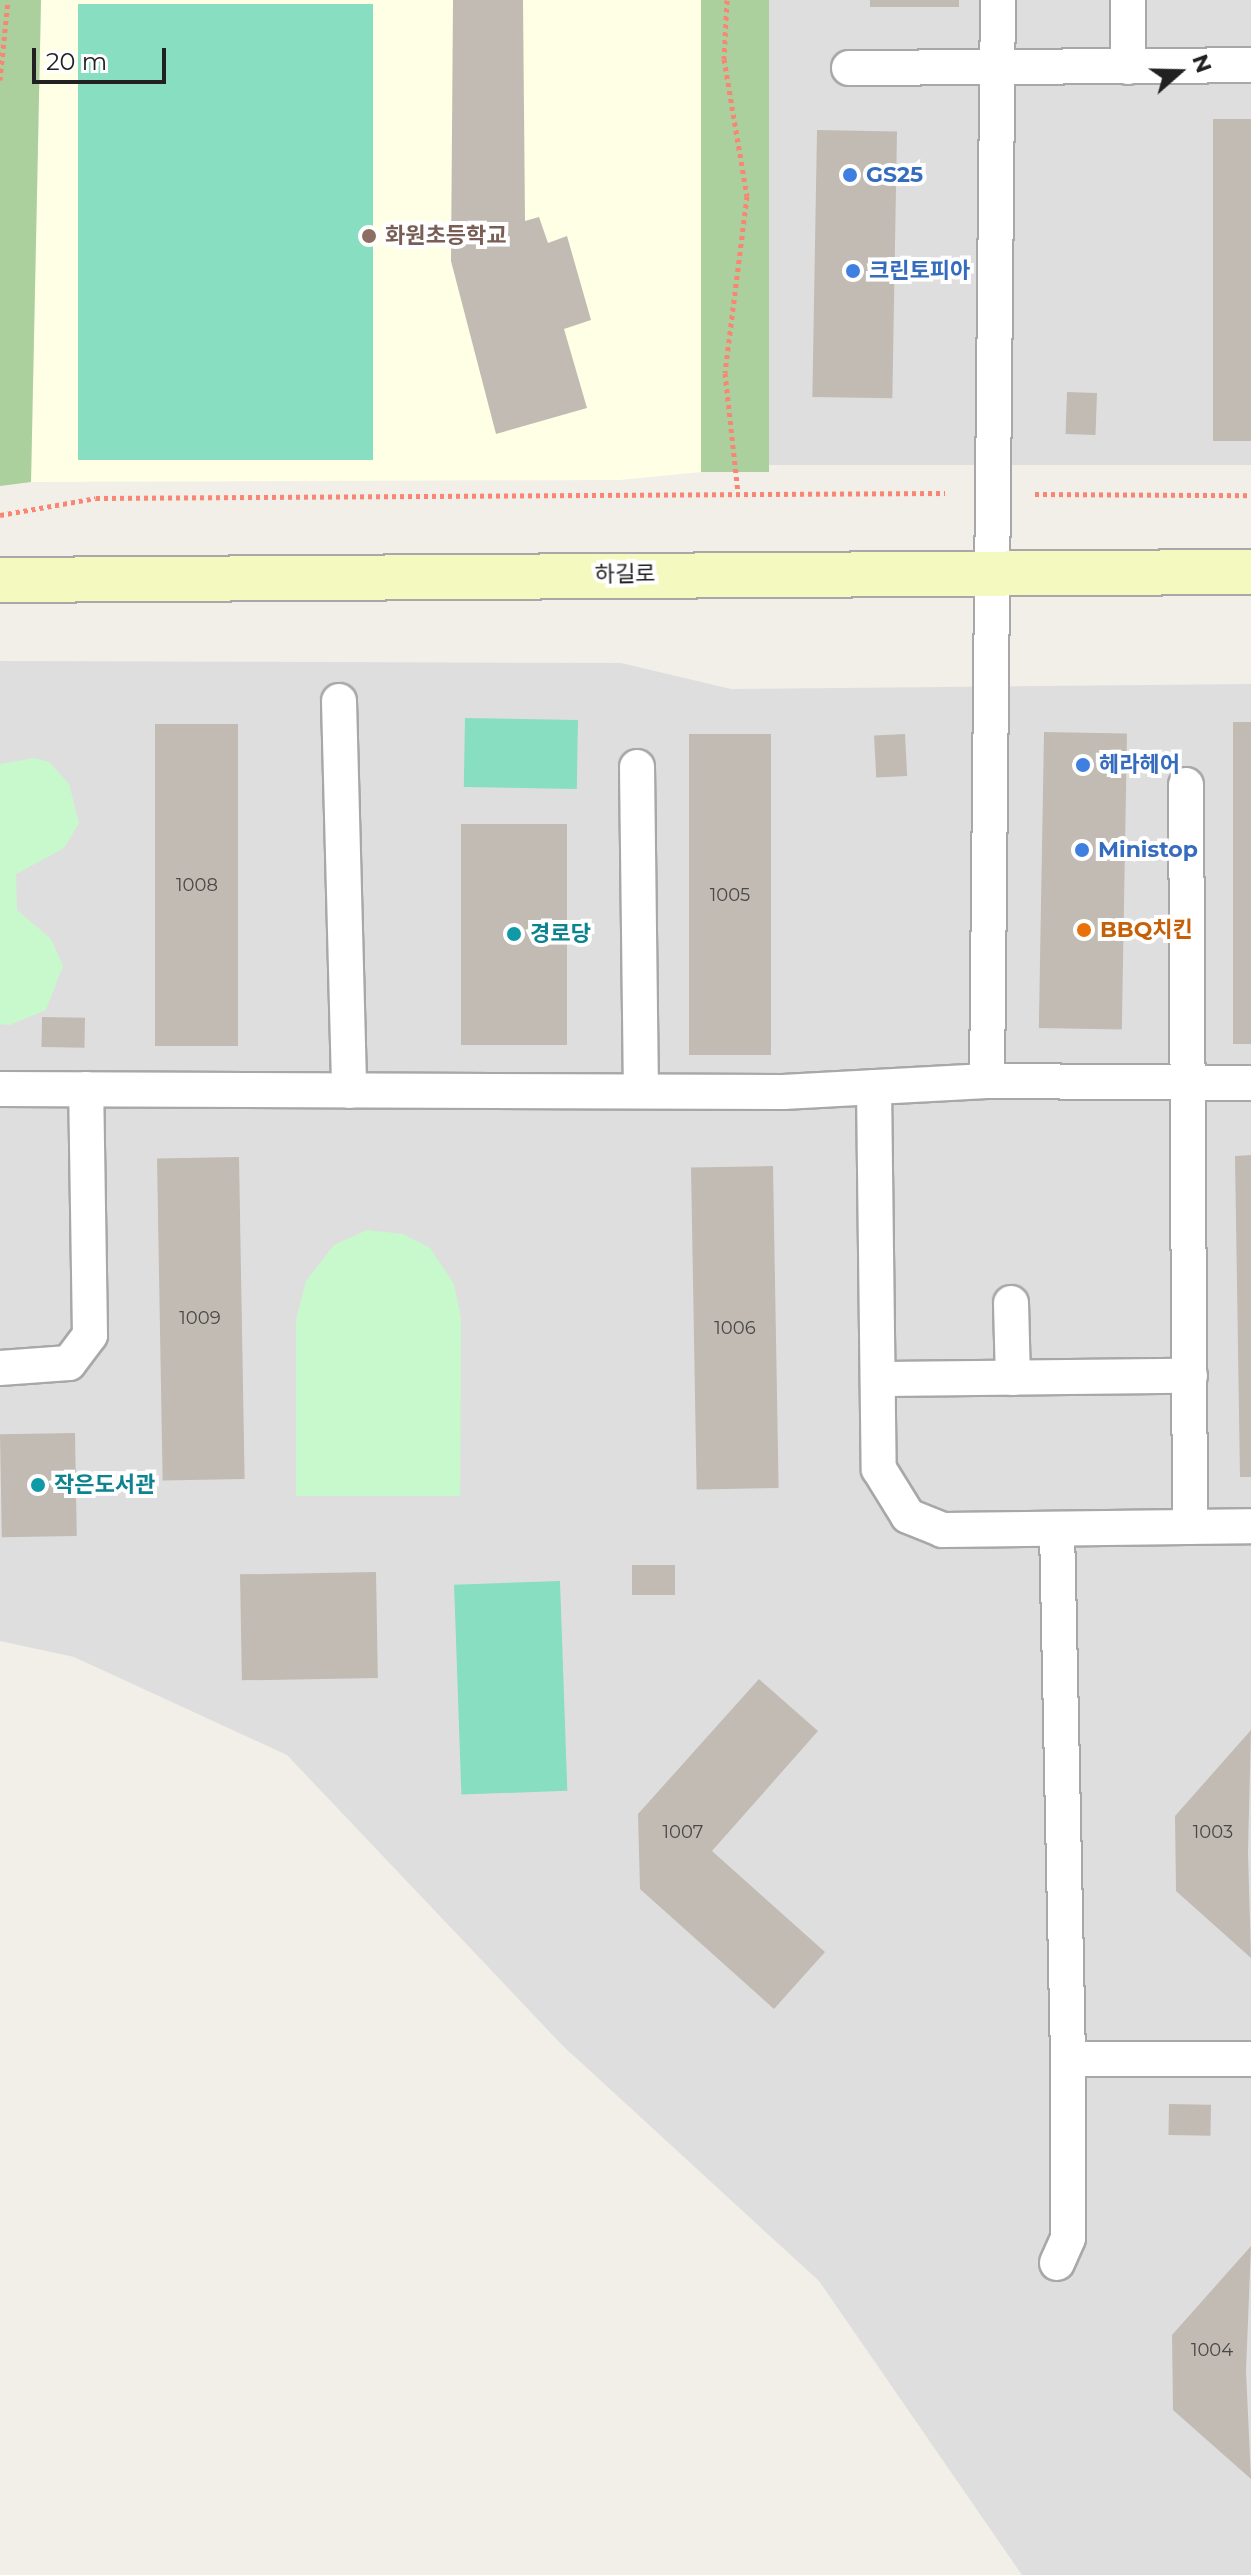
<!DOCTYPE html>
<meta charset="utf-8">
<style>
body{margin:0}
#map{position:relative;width:1251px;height:2575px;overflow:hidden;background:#f1efe8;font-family:Montserrat,"Noto Sans KR",sans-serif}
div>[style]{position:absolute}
.residential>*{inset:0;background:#dfdede;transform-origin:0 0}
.education>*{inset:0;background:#feffe4}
.forest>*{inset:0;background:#abd09e;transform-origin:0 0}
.park>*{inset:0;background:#c8f9cd}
.pitch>*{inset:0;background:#88dec0;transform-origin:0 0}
.building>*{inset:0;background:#c2bbb4;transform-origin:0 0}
.path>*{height:5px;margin-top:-2.5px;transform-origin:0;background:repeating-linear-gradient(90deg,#f88673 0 4px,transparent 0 8px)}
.roads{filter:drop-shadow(2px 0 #a8a8a8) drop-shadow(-2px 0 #a8a8a8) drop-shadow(0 2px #a8a8a8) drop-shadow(0 -2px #a8a8a8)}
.street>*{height:34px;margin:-17px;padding:0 17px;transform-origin:17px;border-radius:17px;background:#fff}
.secondary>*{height:44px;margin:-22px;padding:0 22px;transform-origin:22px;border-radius:22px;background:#f4f9bf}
.dots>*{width:22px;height:22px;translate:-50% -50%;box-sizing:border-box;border:4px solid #fff;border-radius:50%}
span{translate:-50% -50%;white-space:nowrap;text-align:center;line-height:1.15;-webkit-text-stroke:8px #fff;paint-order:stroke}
.number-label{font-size:18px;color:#494846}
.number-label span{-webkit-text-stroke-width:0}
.shop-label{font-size:22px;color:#366cbe;font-weight:700}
.left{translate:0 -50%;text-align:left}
.education-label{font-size:22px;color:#785e54;font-weight:700}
.street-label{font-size:22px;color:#212121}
.food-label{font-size:22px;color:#c56008;font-weight:700}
.culture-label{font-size:22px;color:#0d838f;font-weight:700}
.north{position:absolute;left:1139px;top:32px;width:80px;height:80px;-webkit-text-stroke:6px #fff;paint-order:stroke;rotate:70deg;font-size:22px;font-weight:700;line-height:32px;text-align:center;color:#212121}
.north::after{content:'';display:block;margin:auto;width:28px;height:36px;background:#212121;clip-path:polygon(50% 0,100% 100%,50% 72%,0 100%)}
.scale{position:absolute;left:32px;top:48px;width:134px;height:36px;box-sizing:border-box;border:4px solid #212121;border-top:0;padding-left:10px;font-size:24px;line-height:28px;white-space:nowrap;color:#212121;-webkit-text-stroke:6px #fff;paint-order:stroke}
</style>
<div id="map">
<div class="residential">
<i style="left:769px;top:0;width:482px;height:465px"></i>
<i style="clip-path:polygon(0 661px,621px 663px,731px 689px,1251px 684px,1251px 2575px,1022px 2575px,819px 2281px,563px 2046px,287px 1755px,74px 1657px,0 1641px)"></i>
</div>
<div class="education">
<i style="clip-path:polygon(41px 0,701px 0,702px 472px,620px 480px,31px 482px)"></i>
</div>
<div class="forest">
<i style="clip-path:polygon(0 0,41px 0,31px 482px,0 486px)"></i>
<i style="left:701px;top:0;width:68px;height:472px"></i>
</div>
<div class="park">
<i style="clip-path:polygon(34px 758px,49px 762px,69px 784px,79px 823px,64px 848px,16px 874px,17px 910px,51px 939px,63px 966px,46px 1010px,9px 1025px,0 1024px,0 764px)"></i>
<i style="clip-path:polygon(367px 1230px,403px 1234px,430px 1248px,454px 1284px,461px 1319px,460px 1496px,296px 1496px,296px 1320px,306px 1281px,334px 1245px)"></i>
</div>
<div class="pitch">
<i style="left:373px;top:4px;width:456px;height:295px;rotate:90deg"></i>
<i style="left:465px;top:718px;width:113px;height:69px;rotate:1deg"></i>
<i style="left:560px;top:1581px;width:210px;height:106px;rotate:88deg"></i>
</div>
<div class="building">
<i style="clip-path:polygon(453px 0,523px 0,525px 221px,539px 217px,548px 243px,567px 236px,591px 320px,564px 329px,587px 408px,496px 434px,451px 261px)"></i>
<i style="left:870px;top:0;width:89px;height:7px"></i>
<i style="left:1213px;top:119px;width:38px;height:322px"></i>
<i style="left:817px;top:130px;width:80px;height:267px;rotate:1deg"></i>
<i style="left:1067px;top:392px;width:30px;height:42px;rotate:2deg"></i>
<i style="left:1233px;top:722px;width:18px;height:322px"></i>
<i style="left:155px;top:724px;width:83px;height:322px"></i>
<i style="left:1044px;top:732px;width:83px;height:296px;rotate:1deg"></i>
<i style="left:689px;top:734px;width:82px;height:321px"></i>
<i style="left:905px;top:734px;width:42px;height:31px;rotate:87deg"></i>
<i style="left:461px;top:824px;width:106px;height:221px"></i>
<i style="left:42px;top:1017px;width:43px;height:30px;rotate:1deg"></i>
<i style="clip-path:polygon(1251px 1155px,1251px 1477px,1240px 1477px,1235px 1156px)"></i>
<i style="left:239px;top:1157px;width:322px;height:82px;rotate:89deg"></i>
<i style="left:773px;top:1166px;width:322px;height:82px;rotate:89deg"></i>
<i style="left:75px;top:1433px;width:103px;height:75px;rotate:89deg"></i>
<i style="left:675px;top:1565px;width:30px;height:43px;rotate:90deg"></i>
<i style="left:376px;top:1572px;width:106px;height:136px;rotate:89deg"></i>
<i style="clip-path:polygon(759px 1679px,818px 1731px,712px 1851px,825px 1952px,774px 2009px,640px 1889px,638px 1814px)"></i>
<i style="clip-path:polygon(1251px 1730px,1248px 1852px,1251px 1958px,1176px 1891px,1175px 1816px)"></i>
<i style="left:1169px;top:2104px;width:42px;height:31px;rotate:1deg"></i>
<i style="clip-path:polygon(1251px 2246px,1246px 2371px,1251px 2479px,1173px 2410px,1172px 2335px)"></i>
</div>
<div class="path">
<i style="left:727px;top:0;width:59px;rotate:92.9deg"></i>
<i style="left:724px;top:59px;width:139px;rotate:80.5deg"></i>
<i style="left:747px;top:196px;width:178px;rotate:97.1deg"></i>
<i style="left:725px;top:373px;width:120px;rotate:83.8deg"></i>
<i style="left:0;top:80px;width:80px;rotate:-84.3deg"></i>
<i style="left:1035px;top:494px;width:216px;rotate:0.3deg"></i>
<i style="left:0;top:515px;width:97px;rotate:-10deg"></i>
<i style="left:96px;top:498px;width:849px;rotate:-0.34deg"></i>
</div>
<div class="roads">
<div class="street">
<i style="left:1128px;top:0;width:67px;rotate:90deg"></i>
<i style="left:849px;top:68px;width:402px;rotate:-0.4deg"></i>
<i style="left:339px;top:701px;width:390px;rotate:88.5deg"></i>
<i style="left:637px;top:767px;width:324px;rotate:89.3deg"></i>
<i style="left:1186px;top:785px;width:742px;rotate:89.69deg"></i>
<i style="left:987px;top:1081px;width:264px;rotate:0.4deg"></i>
<i style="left:874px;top:1087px;width:382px;rotate:89.3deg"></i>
<i style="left:879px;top:1469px;width:55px;rotate:58.3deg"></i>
<i style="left:908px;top:1516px;width:37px;rotate:22deg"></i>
<i style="left:942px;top:1530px;width:309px;rotate:-0.7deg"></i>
<i style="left:0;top:1089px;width:783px;rotate:0.22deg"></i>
<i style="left:783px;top:1092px;width:204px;rotate:-3.1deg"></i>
<i style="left:987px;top:1081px;width:1081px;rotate:-89.42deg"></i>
<i style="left:1011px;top:1303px;width:75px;rotate:88.5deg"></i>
<i style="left:0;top:1368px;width:69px;rotate:-4.1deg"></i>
<i style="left:69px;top:1363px;width:35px;rotate:-53deg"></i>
<i style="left:90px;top:1335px;width:246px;rotate:-90.9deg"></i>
<i style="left:878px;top:1379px;width:312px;rotate:-0.6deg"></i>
<i style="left:1057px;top:1529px;width:530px;rotate:88.81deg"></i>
<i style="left:1068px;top:2059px;width:183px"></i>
<i style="left:1057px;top:2263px;width:27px;rotate:-66deg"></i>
<i style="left:1068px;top:2238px;width:179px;rotate:-90deg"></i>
</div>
<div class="secondary">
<i style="left:0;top:580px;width:1251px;rotate:-0.37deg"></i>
</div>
</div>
<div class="dots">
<i style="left:850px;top:175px;background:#3f7fe0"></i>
<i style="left:369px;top:236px;background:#8d6e63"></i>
<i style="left:853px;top:271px;background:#3f7fe0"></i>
<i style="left:1083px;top:765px;background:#3f7fe0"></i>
<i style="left:1082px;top:850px;background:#3f7fe0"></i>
<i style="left:1084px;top:930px;background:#e8710a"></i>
<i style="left:514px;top:934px;background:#0f9aa8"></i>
<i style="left:38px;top:1485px;background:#0f9aa8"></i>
</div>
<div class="number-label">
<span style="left:197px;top:885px">1008</span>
<span style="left:730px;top:895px">1005</span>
<span style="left:200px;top:1318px">1009</span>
<span style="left:735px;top:1328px">1006</span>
<span style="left:683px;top:1832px">1007</span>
<span style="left:1213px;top:1832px">1003</span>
<span style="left:1212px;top:2350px">1004</span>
</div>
<div class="shop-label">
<span class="left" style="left:866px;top:175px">GS25</span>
<span class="left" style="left:869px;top:271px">크린토피아</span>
<span class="left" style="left:1099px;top:765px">헤라헤어</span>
<span class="left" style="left:1098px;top:850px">Ministop</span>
</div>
<div class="education-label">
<span class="left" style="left:385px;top:236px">화원초등학교</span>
</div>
<div class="street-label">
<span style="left:625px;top:574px;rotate:-1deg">하길로</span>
</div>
<div class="food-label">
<span class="left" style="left:1100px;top:930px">BBQ치킨</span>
</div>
<div class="culture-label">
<span class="left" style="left:530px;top:934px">경로당</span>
<span class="left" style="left:54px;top:1485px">작은도서관</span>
</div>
<div class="north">N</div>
<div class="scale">20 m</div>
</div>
